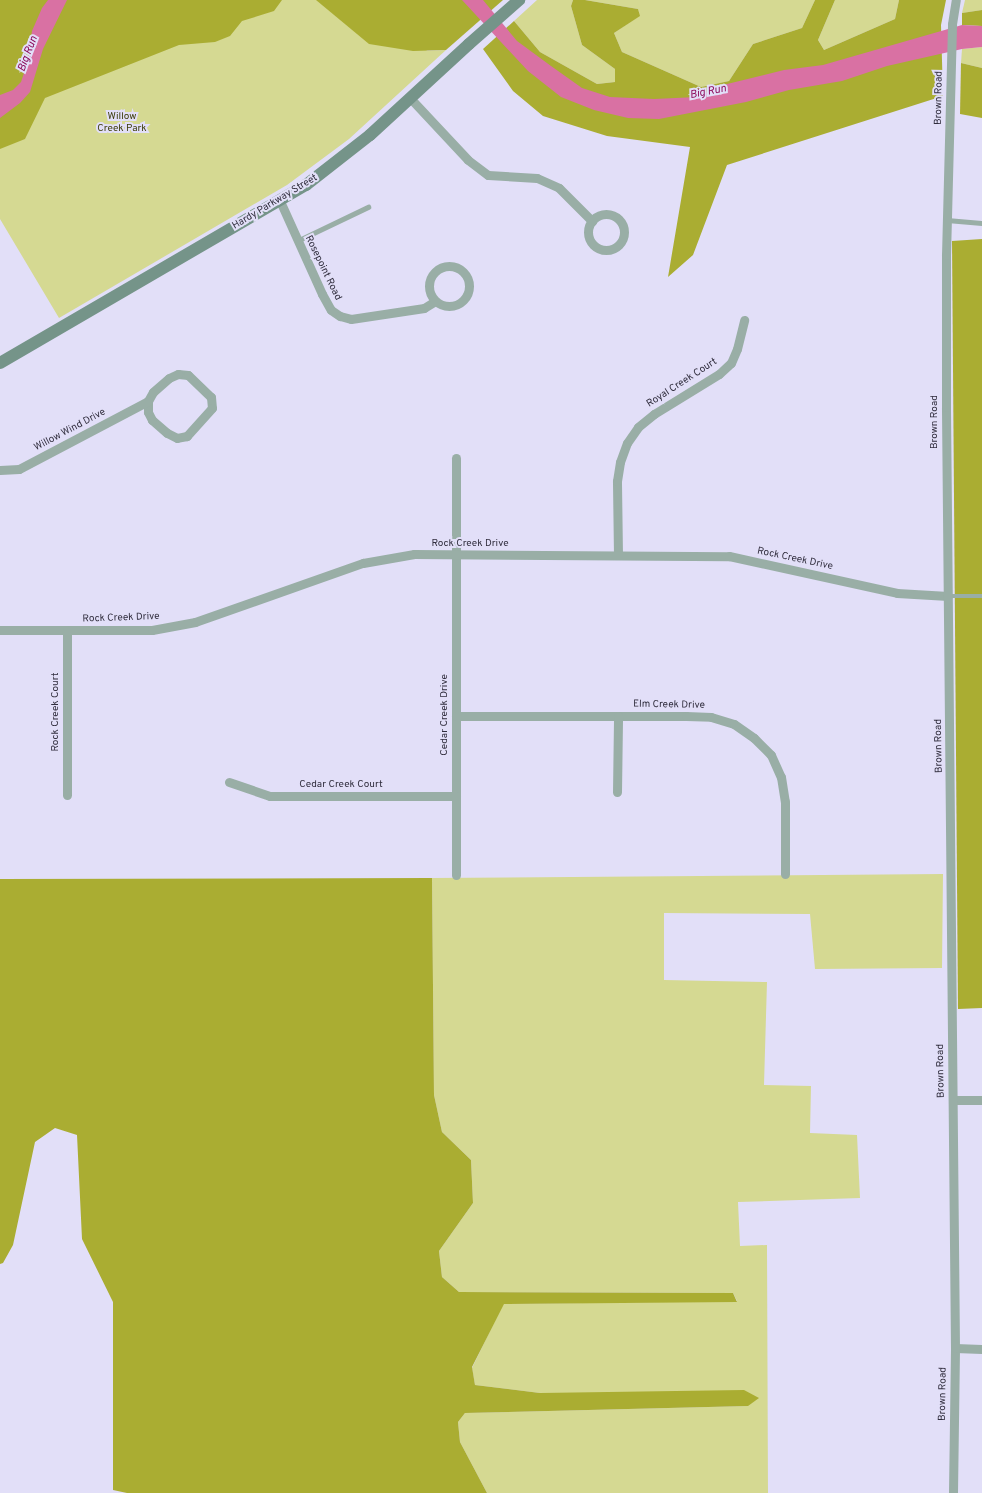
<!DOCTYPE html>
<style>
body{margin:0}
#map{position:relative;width:982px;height:1493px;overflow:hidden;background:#e2dff8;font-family:Overpass,sans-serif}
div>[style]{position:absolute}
.green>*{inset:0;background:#d5d992}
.forest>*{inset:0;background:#aaad32}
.water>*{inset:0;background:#d971a3}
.service>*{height:4.5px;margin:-2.25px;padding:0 2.25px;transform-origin:2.25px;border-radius:2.25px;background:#99aea6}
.minor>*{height:9px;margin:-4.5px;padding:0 4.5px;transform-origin:4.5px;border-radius:4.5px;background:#99aea6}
.minor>.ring{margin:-4.5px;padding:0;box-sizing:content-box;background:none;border:9px solid #99aea6;border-radius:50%}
.secondary>*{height:12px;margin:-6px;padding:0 6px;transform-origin:6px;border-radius:6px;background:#759489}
span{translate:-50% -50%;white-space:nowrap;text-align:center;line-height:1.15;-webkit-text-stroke:4px #e2dff8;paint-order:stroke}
.street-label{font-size:10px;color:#302d3d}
.park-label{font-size:10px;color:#3c3d0b}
.water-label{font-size:11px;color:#8c0859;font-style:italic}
</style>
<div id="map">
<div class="green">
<i style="clip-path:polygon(0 0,483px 0,426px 51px,446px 50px,349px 139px,287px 185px,59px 318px,0 219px)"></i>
<i style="clip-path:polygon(537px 0,573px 0,571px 6px,582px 45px,615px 69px,615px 82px,597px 84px,540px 52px,514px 21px)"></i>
<i style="clip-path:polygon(585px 0,815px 0,802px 28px,753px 44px,729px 81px,701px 87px,622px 52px,614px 33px,639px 16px,638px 9px)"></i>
<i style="clip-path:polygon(835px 0,899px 0,895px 19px,824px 50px,818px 40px)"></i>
<i style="clip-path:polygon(965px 0,982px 0,982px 10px,962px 13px)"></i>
<i style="clip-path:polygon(982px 47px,982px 68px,961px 63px,962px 49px)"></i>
<i style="clip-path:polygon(943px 874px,942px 968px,815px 969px,810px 914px,664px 913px,664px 980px,767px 982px,764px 1085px,811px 1086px,810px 1133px,857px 1135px,860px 1198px,738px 1202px,740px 1246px,767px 1245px,768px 1493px,487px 1493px,460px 1442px,458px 1422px,465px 1413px,748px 1406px,540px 1393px,475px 1385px,472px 1368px,503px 1304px,737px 1301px,733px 1293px,459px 1292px,442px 1277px,439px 1251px,473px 1203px,471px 1160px,442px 1132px,434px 1095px,432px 878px)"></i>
</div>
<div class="forest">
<i style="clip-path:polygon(0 0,282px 0,274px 11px,242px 21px,230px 36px,215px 42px,179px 45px,45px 98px,25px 139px,0 149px)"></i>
<i style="clip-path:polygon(316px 0,503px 0,446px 50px,413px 51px,369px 44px)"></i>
<i style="clip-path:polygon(573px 0,585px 0,638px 9px,640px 16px,614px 33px,622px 52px,701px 87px,729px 81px,753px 44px,802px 28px,815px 0,835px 0,818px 40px,824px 50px,895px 19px,899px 0,946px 0,941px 25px,943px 96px,727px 165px,693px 255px,668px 277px,690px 147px,607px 136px,543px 116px,513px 91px,483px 49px,514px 21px,540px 52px,597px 84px,615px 82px,615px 69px,582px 45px,571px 6px)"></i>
<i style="clip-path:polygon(982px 10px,982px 26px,962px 25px,962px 13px)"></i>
<i style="clip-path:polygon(961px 63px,982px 68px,982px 118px,960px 114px)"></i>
<i style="clip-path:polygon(982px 239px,982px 1008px,958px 1009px,952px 241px)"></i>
<i style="clip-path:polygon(432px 878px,434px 1095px,442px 1132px,471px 1160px,473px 1203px,439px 1251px,442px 1277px,459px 1292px,733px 1293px,737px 1302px,504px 1304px,472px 1367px,475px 1385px,540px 1393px,744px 1390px,759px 1398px,748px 1406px,465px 1413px,458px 1422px,460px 1442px,487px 1493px,127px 1493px,113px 1490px,113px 1302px,82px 1239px,77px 1135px,55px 1128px,35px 1142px,13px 1245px,3px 1263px,0 1264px,0 879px)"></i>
</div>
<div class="water">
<i style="clip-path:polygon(48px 0,67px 0,43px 49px,30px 92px,20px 103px,0 118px,0 95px,13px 90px,21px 82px,28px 61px,32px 31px,42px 8px)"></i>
<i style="clip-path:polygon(462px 0,483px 0,517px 41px,551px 66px,582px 88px,610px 97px,654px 99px,697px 97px,719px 86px,784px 70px,823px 65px,962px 25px,982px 26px,982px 47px,962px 49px,887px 66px,842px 81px,789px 90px,746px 102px,659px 119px,628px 118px,594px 110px,561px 97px,528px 71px)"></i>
</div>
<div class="service">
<i style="left:947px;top:220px;width:35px;rotate:5deg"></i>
<i style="left:297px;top:241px;width:79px;rotate:-25.6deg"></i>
<i style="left:948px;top:596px;width:34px"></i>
</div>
<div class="minor">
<i style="left:411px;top:99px;width:83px;rotate:46.9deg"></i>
<i style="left:468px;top:160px;width:25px;rotate:37deg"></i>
<i style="left:488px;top:175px;width:49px;rotate:3.5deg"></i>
<i style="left:537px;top:178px;width:24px;rotate:24deg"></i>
<i style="left:559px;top:188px;width:47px;rotate:45deg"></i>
<i style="left:280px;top:201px;width:102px;rotate:65.7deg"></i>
<i style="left:322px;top:294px;width:18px;rotate:61deg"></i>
<i style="left:331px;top:310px;width:11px;rotate:34deg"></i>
<i style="left:340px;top:316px;width:11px;rotate:15deg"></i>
<i style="left:351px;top:319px;width:74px;rotate:-8.6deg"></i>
<i style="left:424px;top:308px;width:13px;rotate:-32deg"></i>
<i class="ring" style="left:588px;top:214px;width:27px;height:27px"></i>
<i class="ring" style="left:429px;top:266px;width:31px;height:31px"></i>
<i style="left:178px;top:374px;width:10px;rotate:6deg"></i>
<i style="left:188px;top:375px;width:32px;rotate:44deg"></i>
<i style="left:211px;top:397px;width:11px;rotate:85deg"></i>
<i style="left:212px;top:408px;width:38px;rotate:132deg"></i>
<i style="left:187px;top:436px;width:10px;rotate:169deg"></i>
<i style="left:177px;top:438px;width:11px;rotate:-153deg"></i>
<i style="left:167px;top:433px;width:20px;rotate:-139deg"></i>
<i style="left:152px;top:420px;width:9px;rotate:-117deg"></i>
<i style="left:148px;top:412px;width:11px;rotate:-90deg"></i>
<i style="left:148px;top:401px;width:10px;rotate:-61deg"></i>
<i style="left:153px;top:392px;width:21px;rotate:-41deg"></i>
<i style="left:169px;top:378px;width:10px;rotate:-24deg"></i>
<i style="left:456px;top:458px;width:417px;rotate:90deg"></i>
<i style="left:0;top:470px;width:19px;rotate:-3deg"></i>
<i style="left:19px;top:469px;width:146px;rotate:-27.8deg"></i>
<i style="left:618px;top:555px;width:74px;rotate:-90.8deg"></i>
<i style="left:617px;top:481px;width:19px;rotate:-81deg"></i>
<i style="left:620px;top:462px;width:20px;rotate:-70deg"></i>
<i style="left:627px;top:443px;width:19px;rotate:-55deg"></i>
<i style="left:638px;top:427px;width:21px;rotate:-39deg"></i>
<i style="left:654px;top:414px;width:76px;rotate:-31.6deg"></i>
<i style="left:719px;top:374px;width:16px;rotate:-43deg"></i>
<i style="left:731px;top:363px;width:15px;rotate:-67deg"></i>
<i style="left:737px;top:349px;width:30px;rotate:-76deg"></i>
<i style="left:0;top:630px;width:152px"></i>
<i style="left:152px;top:630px;width:44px;rotate:-10.5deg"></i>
<i style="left:195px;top:622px;width:178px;rotate:-19.4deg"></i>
<i style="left:363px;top:563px;width:52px;rotate:-10deg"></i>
<i style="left:414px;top:554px;width:315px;rotate:0.4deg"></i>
<i style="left:729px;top:556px;width:172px;rotate:12.4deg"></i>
<i style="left:897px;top:593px;width:51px;rotate:3.4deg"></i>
<i style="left:67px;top:630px;width:165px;rotate:90deg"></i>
<i style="left:456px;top:716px;width:230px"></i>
<i style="left:686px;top:716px;width:25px;rotate:2deg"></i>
<i style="left:711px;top:717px;width:24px;rotate:17deg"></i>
<i style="left:734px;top:724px;width:24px;rotate:35deg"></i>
<i style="left:754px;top:738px;width:24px;rotate:45deg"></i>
<i style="left:771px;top:755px;width:24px;rotate:66deg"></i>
<i style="left:781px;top:777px;width:25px;rotate:81deg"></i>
<i style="left:785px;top:802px;width:72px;rotate:90deg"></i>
<i style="left:229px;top:782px;width:43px;rotate:18.9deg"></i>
<i style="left:270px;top:796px;width:186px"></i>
<i style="left:617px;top:792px;width:76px;rotate:-89.2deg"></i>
<i style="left:953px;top:1100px;width:29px"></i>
<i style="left:955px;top:1348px;width:27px;rotate:2deg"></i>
<i style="left:953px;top:1493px;width:145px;rotate:-89.2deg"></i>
<i style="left:955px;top:1348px;width:941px;rotate:-90.55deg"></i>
<i style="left:946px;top:407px;width:152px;rotate:-90deg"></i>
<i style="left:946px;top:255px;width:231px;rotate:-88.5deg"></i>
<i style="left:952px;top:24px;width:24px;rotate:-81deg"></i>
</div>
<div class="secondary">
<i style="left:0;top:363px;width:354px;rotate:-30.2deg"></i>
<i style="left:306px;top:185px;width:81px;rotate:-38deg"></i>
<i style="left:370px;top:135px;width:134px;rotate:-42.6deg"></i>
<i style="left:469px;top:44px;width:67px;rotate:-41.3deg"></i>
</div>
<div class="street-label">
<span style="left:939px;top:98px;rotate:-89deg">Brown Road</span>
<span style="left:275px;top:202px;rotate:-31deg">Hardy Parkway Street</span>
<span style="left:323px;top:268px;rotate:64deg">Rosepoint Road</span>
<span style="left:682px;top:383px;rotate:-33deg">Royal Creek Court</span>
<span style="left:935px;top:422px;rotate:-90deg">Brown Road</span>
<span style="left:70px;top:430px;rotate:-28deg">Willow Wind Drive</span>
<span style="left:470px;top:544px">Rock Creek Drive</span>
<span style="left:795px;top:559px;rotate:12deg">Rock Creek Drive</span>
<span style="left:121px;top:618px;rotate:-2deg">Rock Creek Drive</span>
<span style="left:669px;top:705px;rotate:1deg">Elm Creek Drive</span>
<span style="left:56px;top:712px;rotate:-90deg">Rock Creek Court</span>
<span style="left:445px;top:715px;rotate:-90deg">Cedar Creek Drive</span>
<span style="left:939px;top:746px;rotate:-91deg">Brown Road</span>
<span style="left:341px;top:785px">Cedar Creek Court</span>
<span style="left:941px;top:1071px;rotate:-91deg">Brown Road</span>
<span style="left:943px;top:1394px;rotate:-89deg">Brown Road</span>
</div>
<div class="park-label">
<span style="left:122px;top:122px">Willow<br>Creek Park</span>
</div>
<div class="water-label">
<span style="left:28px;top:54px;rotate:-69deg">Big Run</span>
<span style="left:708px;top:92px;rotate:-11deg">Big Run</span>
</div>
</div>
